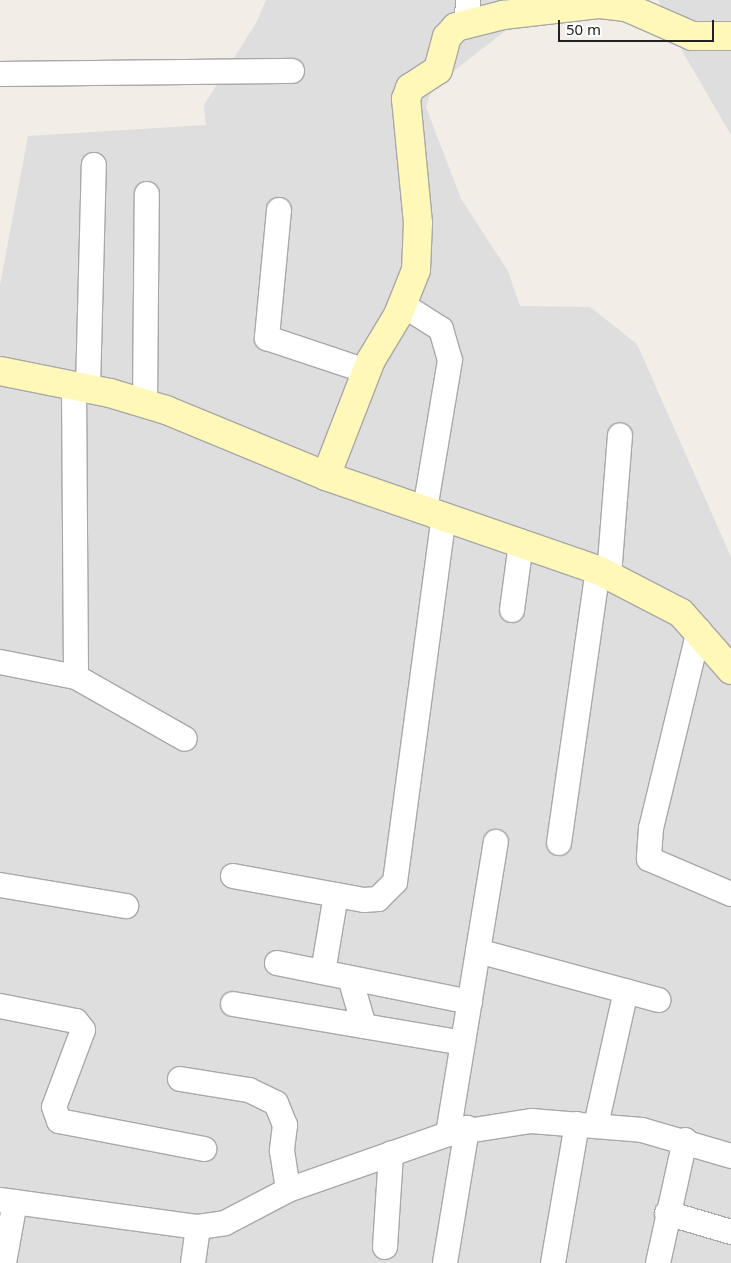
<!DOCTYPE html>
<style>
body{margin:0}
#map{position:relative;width:731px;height:1263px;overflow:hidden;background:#f2ede7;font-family:"Noto Sans",sans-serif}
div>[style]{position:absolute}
.residential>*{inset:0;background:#dfdede}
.roads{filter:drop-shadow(1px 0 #a8a8a8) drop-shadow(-1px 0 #a8a8a8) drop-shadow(0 1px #a8a8a8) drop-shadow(0 -1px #a8a8a8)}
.street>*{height:24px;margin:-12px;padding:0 12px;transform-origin:12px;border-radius:12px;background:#fff}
.secondary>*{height:28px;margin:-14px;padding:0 14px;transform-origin:14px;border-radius:14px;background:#fff8b8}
span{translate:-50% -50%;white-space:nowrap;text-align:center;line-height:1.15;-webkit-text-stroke:4.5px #fff;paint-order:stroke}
.scale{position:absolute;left:558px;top:20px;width:156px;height:22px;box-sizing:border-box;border:2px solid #212121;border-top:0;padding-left:6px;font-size:15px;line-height:18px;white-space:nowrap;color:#212121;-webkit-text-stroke:4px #fff;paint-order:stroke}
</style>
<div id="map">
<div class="residential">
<i style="clip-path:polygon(266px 0,545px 0,432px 88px,426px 107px,461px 199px,508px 271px,520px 306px,590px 307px,637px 344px,731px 557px,731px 1263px,0 1263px,0 285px,28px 136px,206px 125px,204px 105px,256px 23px)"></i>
<i style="clip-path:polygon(658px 0,731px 0,731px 135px,681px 49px)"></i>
</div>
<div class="roads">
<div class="street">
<i style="left:467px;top:23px;width:23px;rotate:-88deg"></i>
<i style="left:0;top:74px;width:292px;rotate:-0.6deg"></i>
<i style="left:279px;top:210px;width:129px;rotate:95.4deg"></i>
<i style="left:267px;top:338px;width:104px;rotate:18.4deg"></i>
<i style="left:403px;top:305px;width:45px;rotate:32.3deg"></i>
<i style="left:441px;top:329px;width:32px;rotate:74deg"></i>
<i style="left:450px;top:360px;width:152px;rotate:99.5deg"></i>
<i style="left:74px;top:386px;width:291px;rotate:89.6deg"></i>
<i style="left:88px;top:388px;width:223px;rotate:-88.5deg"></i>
<i style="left:145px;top:404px;width:210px;rotate:-89.5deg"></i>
<i style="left:609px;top:575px;width:140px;rotate:-85.5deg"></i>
<i style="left:512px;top:610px;width:68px;rotate:-82.3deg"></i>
<i style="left:699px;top:630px;width:204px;rotate:103.6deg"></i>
<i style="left:651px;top:828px;width:31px;rotate:94deg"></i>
<i style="left:649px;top:859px;width:89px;rotate:23.1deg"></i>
<i style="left:0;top:662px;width:77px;rotate:11.2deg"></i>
<i style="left:76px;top:677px;width:125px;rotate:29.6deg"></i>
<i style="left:559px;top:843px;width:276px;rotate:-81.9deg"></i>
<i style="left:233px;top:876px;width:133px;rotate:10.4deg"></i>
<i style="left:364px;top:900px;width:14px;rotate:-4deg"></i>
<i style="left:378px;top:899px;width:24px;rotate:-45deg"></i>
<i style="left:395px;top:882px;width:368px;rotate:-82.4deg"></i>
<i style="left:0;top:885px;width:128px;rotate:9.5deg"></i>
<i style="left:478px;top:951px;width:187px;rotate:15.2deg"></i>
<i style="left:277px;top:963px;width:197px;rotate:11.4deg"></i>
<i style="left:323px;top:972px;width:78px;rotate:-80.4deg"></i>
<i style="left:350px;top:978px;width:50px;rotate:73.7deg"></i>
<i style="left:233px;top:1004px;width:233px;rotate:9.6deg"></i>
<i style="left:0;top:1006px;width:77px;rotate:11.2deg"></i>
<i style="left:76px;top:1021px;width:11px;rotate:52deg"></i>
<i style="left:83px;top:1030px;width:82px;rotate:110.6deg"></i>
<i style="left:54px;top:1107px;width:15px;rotate:70deg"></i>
<i style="left:59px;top:1121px;width:148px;rotate:10.9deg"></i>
<i style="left:180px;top:1079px;width:70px;rotate:9.1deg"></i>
<i style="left:249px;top:1090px;width:30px;rotate:26deg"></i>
<i style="left:276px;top:1103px;width:24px;rotate:68deg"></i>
<i style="left:285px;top:1125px;width:26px;rotate:97deg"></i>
<i style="left:282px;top:1151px;width:39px;rotate:81deg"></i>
<i style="left:596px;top:1125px;width:137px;rotate:-77.4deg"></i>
<i style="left:448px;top:1134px;width:296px;rotate:-80.7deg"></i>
<i style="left:0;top:1200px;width:200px;rotate:7.8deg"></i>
<i style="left:198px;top:1227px;width:27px;rotate:-8deg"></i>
<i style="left:225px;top:1223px;width:71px;rotate:-27.6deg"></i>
<i style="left:288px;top:1190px;width:170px;rotate:-19.3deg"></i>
<i style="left:448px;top:1134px;width:84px;rotate:-8.9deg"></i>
<i style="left:531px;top:1121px;width:111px;rotate:4.6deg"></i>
<i style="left:642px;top:1130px;width:93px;rotate:16.3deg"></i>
<i style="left:667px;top:1213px;width:67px;rotate:16.5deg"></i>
<i style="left:385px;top:1247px;width:94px;rotate:-86.3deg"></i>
<i style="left:4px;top:1263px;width:62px;rotate:-79.8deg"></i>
<i style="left:193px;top:1263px;width:36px;rotate:-82deg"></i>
<i style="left:445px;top:1263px;width:137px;rotate:-80.7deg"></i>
<i style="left:553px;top:1263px;width:141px;rotate:-80.2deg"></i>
<i style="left:658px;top:1263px;width:126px;rotate:-77.6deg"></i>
</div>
<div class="secondary">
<i style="left:0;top:371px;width:112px;rotate:11.3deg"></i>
<i style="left:110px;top:393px;width:59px;rotate:16.9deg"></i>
<i style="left:166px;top:410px;width:173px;rotate:22.4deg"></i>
<i style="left:326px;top:476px;width:288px;rotate:19.1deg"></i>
<i style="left:598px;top:570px;width:93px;rotate:27.4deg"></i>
<i style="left:681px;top:613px;width:76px;rotate:48.7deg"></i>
<i style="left:326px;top:476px;width:124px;rotate:-68.8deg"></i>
<i style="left:371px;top:360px;width:52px;rotate:-59deg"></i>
<i style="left:398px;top:315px;width:48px;rotate:-68.2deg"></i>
<i style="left:416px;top:270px;width:47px;rotate:-87.6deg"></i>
<i style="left:418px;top:223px;width:125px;rotate:-95.5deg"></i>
<i style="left:406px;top:99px;width:12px;rotate:-70deg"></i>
<i style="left:410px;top:88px;width:33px;rotate:-33deg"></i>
<i style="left:438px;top:70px;width:34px;rotate:-75deg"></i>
<i style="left:447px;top:37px;width:13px;rotate:-48deg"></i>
<i style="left:456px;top:27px;width:49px;rotate:-14.3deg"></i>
<i style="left:503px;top:15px;width:98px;rotate:-6.5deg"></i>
<i style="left:600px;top:4px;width:26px;rotate:7deg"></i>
<i style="left:626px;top:7px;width:72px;rotate:23.7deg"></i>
<i style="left:692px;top:36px;width:39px"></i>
</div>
</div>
<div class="scale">50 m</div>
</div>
